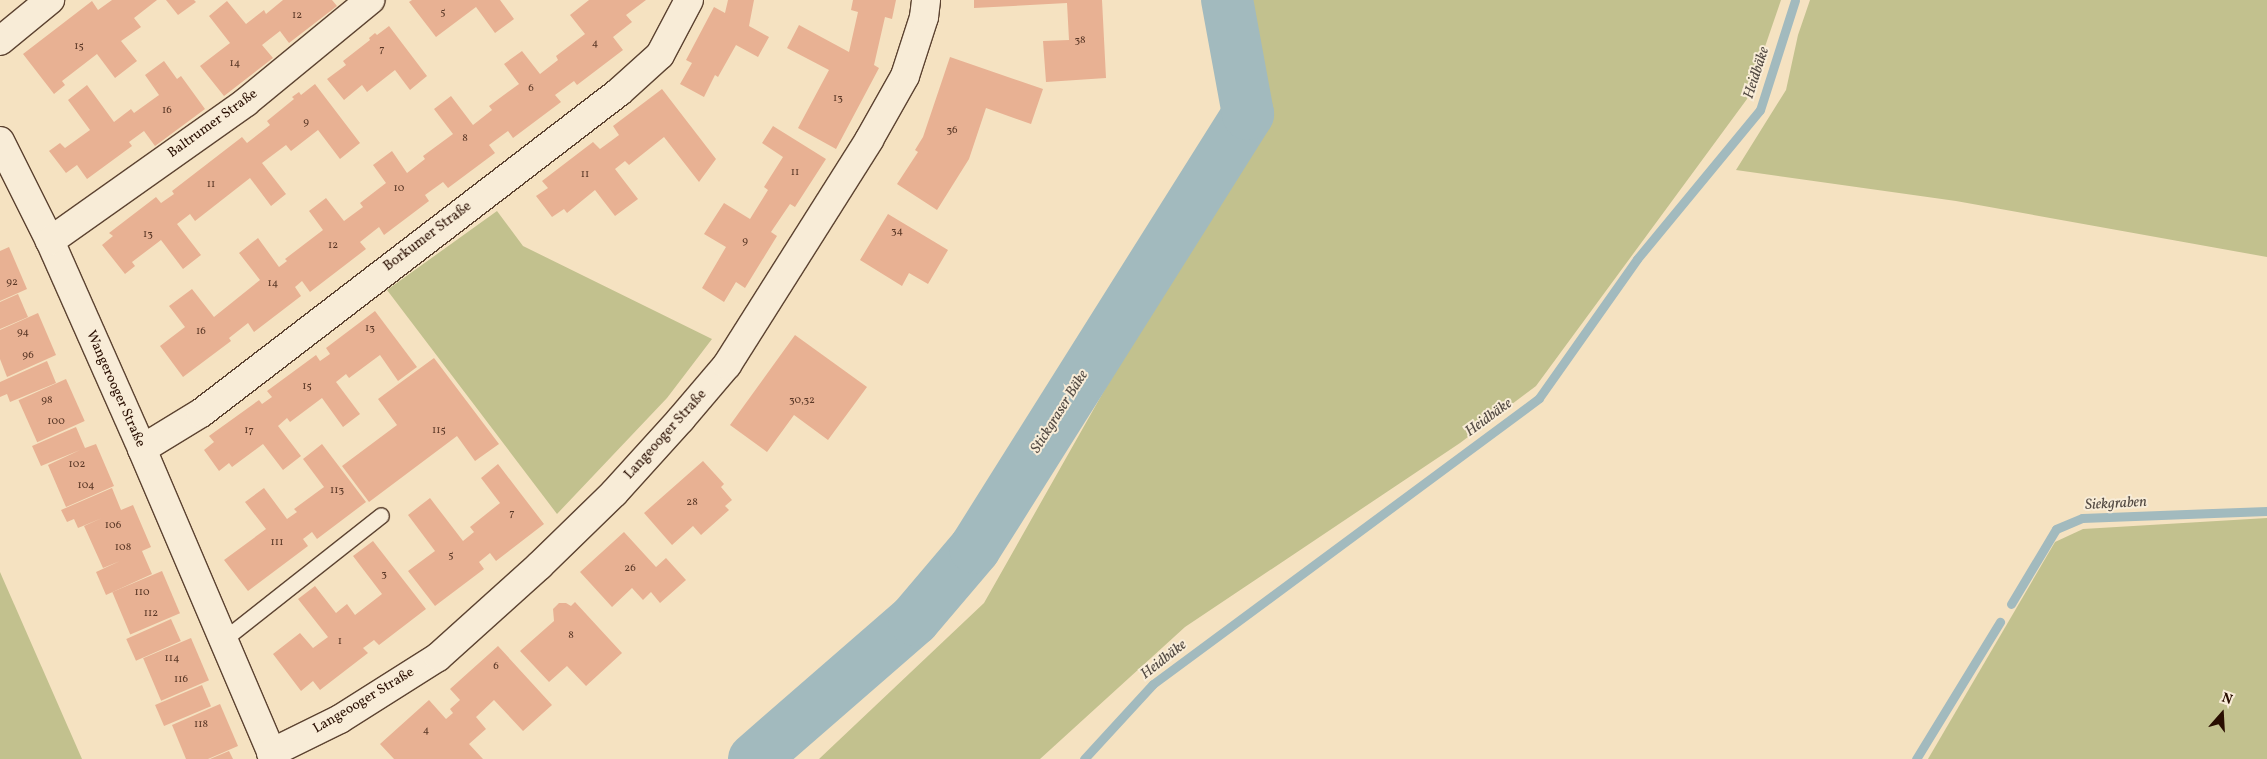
<!DOCTYPE html>
<meta charset="utf-8">
<style>
body{margin:0}
#map{position:relative;width:2267px;height:759px;overflow:hidden;background:#f5e2c1;font-family:Vollkorn,serif}
div>[style]{position:absolute}
.green>*{inset:0;background:#c2c18e}
.stream>*{height:9px;margin:-4.5px;padding:0 4.5px;transform-origin:4.5px;border-radius:4.5px;background:#a2babe}
.river>*{height:52px;margin:-26px;padding:0 26px;transform-origin:26px;border-radius:26px;background:#a2babe}
.building>*{inset:0;background:#e8b193;transform-origin:0 0}
.roads{filter:drop-shadow(1px 0 #5c4331) drop-shadow(-1px 0 #5c4331) drop-shadow(0 1px #5c4331) drop-shadow(0 -1px #5c4331)}
.lane>*{height:15px;margin:-7.5px;padding:0 7.5px;transform-origin:7.5px;border-radius:7.5px;background:#f8ecd7}
.street>*{height:28px;margin:-14px;padding:0 14px;transform-origin:14px;border-radius:14px;background:#f8ecd7}
span{translate:-50% -50%;white-space:nowrap;text-align:center;line-height:1.15;-webkit-text-stroke:4px #f8ecd7;paint-order:stroke}
.number-label{font-size:11px;color:#593726}
.number-label span{-webkit-text-stroke-width:0}
.street-label{font-size:14px;color:#290e01}
.water-label{font-size:15px;color:#534a43;font-style:italic}
.north{position:absolute;left:2197px;top:689px;width:50px;height:50px;-webkit-text-stroke:4px #f8ecd7;paint-order:stroke;rotate:19deg;font-size:14px;font-weight:700;line-height:20px;text-align:center;color:#290e01}
.north::after{content:'';display:block;margin:auto;width:18px;height:22px;background:#290e01;clip-path:polygon(50% 0,100% 100%,50% 72%,0 100%)}
</style>
<div id="map">
<div class="green">
<i style="clip-path:polygon(1240px 0,1781px 0,1747px 99px,1536px 386px,1460px 443px,1185px 627px,1040px 759px,819px 759px,984px 603px,1182px 253px,1257px 116px)"></i>
<i style="clip-path:polygon(1810px 0,2267px 0,2267px 257px,1956px 201px,1736px 170px,1786px 90px,1798px 35px)"></i>
<i style="clip-path:polygon(497px 211px,523px 246px,712px 339px,667px 398px,557px 514px,387px 290px)"></i>
<i style="clip-path:polygon(2267px 518px,2267px 759px,1928px 759px,2055px 542px,2083px 529px)"></i>
<i style="clip-path:polygon(0 572px,82px 759px,0 759px)"></i>
</div>
<div class="stream">
<i style="left:2011px;top:604px;width:87px;rotate:-59deg"></i>
<i style="left:2056px;top:529px;width:28px;rotate:-23deg"></i>
<i style="left:2082px;top:518px;width:185px;rotate:-2.2deg"></i>
<i style="left:1084px;top:759px;width:102px;rotate:-47.4deg"></i>
<i style="left:1153px;top:684px;width:480px;rotate:-36.5deg"></i>
<i style="left:1539px;top:398px;width:170px;rotate:-54.8deg"></i>
<i style="left:1637px;top:259px;width:193px;rotate:-50.5deg"></i>
<i style="left:1760px;top:110px;width:115px;rotate:-72.3deg"></i>
<i style="left:1916px;top:759px;width:161px;rotate:-58.5deg"></i>
</div>
<div class="river">
<i style="left:754px;top:759px;width:212px;rotate:-41deg"></i>
<i style="left:914px;top:620px;width:94px;rotate:-49.7deg"></i>
<i style="left:975px;top:548px;width:513px;rotate:-57.83deg"></i>
<i style="left:1248px;top:114px;width:116px;rotate:-100.4deg"></i>
</div>
<div class="building">
<i style="clip-path:polygon(112px 0,157px 0,134px 18px,141px 27px,121px 41px,137px 61px,115px 78px,97px 54px,62px 81px,65px 85px,54px 94px,23px 54px,92px 1px,98px 10px)"></i>
<i style="clip-path:polygon(166px 0,194px 0,196px 2px,178px 15px)"></i>
<i style="clip-path:polygon(283px 0,332px 0,337px 6px,289px 43px,280px 31px,262px 45px,273px 58px,224px 96px,200px 66px,230px 43px,209px 16px,227px 1px,246px 24px,264px 10px,266px 14px)"></i>
<i style="clip-path:polygon(412px 0,500px 0,514px 19px,495px 33px,476px 7px,436px 37px,409px 2px)"></i>
<i style="clip-path:polygon(589px 0,646px 0,626px 15px,632px 22px,613px 37px,623px 50px,577px 85px,574px 81px,555px 95px,561px 102px,513px 138px,508px 131px,489px 145px,495px 153px,448px 188px,443px 182px,425px 195px,429px 201px,384px 235px,379px 227px,360px 242px,366px 249px,310px 292px,302px 281px,295px 287px,301px 296px,254px 332px,248px 323px,229px 338px,231px 341px,183px 377px,160px 346px,185px 327px,169px 306px,192px 289px,214px 317px,260px 280px,239px 253px,258px 238px,279px 267px,287px 261px,285px 259px,323px 230px,309px 211px,326px 198px,344px 221px,363px 207px,360px 203px,386px 183px,373px 165px,392px 151px,407px 173px,425px 159px,423px 156px,453px 134px,434px 109px,451px 96px,473px 125px,492px 110px,489px 106px,519px 84px,504px 64px,522px 51px,540px 74px,558px 60px,556px 56px,585px 34px,570px 15px)"></i>
<i style="clip-path:polygon(728px 0,754px 0,749px 26px,769px 37px,758px 57px,736px 45px,718px 77px,715px 75px,704px 97px,680px 84px,692px 63px,686px 60px,714px 7px,725px 13px)"></i>
<i style="clip-path:polygon(853px 0,896px 0,892px 19px,885px 17px,874px 65px,879px 68px,836px 149px,798px 128px,829px 70px,787px 48px,799px 25px,849px 52px,858px 12px,851px 10px)"></i>
<i style="clip-path:polygon(974px 0,1102px 0,1106px 78px,1046px 82px,1043px 41px,1069px 40px,1067px 3px,974px 8px)"></i>
<i style="clip-path:polygon(389px 26px,427px 76px,410px 90px,395px 70px,367px 92px,362px 85px,344px 100px,327px 79px,346px 65px,343px 61px,370px 40px,369px 38px,375px 33px,377px 35px)"></i>
<i style="clip-path:polygon(950px 57px,1043px 89px,1031px 124px,986px 108px,969px 159px,937px 210px,897px 184px,918px 152px,915px 150px,923px 137px)"></i>
<i style="clip-path:polygon(164px 61px,177px 79px,181px 76px,205px 109px,155px 146px,144px 131px,129px 142px,132px 146px,87px 179px,77px 165px,66px 173px,49px 151px,60px 143px,65px 148px,90px 130px,68px 100px,87px 85px,114px 122px,131px 109px,134px 113px,159px 95px,145px 75px)"></i>
<i style="clip-path:polygon(315px 84px,360px 143px,340px 159px,318px 130px,291px 151px,286px 145px,262px 163px,286px 194px,271px 206px,250px 178px,195px 221px,190px 214px,177px 224px,201px 255px,183px 269px,161px 240px,132px 262px,135px 266px,125px 274px,102px 245px,113px 236px,109px 233px,156px 197px,161px 203px,174px 194px,172px 191px,242px 137px,247px 143px,270px 125px,267px 121px,294px 99px,292px 97px,299px 92px,301px 95px)"></i>
<i style="clip-path:polygon(662px 89px,716px 159px,699px 182px,664px 137px,629px 165px,625px 161px,615px 169px,638px 199px,615px 216px,595px 190px,567px 213px,564px 209px,552px 217px,536px 196px,548px 188px,542px 181px,593px 142px,600px 149px,611px 141px,619px 135px,613px 126px)"></i>
<i style="clip-path:polygon(773px 126px,826px 159px,795px 207px,790px 204px,771px 232px,777px 236px,745px 288px,736px 282px,724px 302px,702px 288px,726px 247px,704px 234px,724px 203px,750px 219px,768px 190px,764px 187px,783px 157px,762px 143px)"></i>
<i style="clip-path:polygon(888px 214px,948px 250px,928px 284px,909px 273px,902px 286px,860px 260px)"></i>
<i style="clip-path:polygon(9px 247px,27px 289px,0 301px,0 251px)"></i>
<i style="clip-path:polygon(18px 294px,28px 317px,0 329px,0 302px)"></i>
<i style="clip-path:polygon(375px 311px,417px 367px,398px 381px,380px 355px,349px 378px,346px 374px,336px 382px,360px 414px,343px 427px,322px 398px,290px 422px,287px 418px,278px 426px,301px 456px,283px 470px,263px 444px,232px 467px,229px 463px,219px 471px,204px 450px,214px 442px,209px 436px,259px 400px,262px 404px,272px 397px,267px 391px,316px 355px,320px 361px,330px 354px,326px 348px)"></i>
<i style="clip-path:polygon(38px 313px,56px 355px,7px 377px,0 359px,0 330px)"></i>
<i style="clip-path:polygon(795px 335px,867px 387px,828px 440px,794px 415px,767px 452px,730px 425px)"></i>
<i style="clip-path:polygon(434px 358px,499px 444px,475px 461px,457px 436px,369px 502px,342px 466px,397px 425px,378px 399px)"></i>
<i style="clip-path:polygon(47px 361px,56px 383px,10px 402px,7px 394px,0 397px,0 382px)"></i>
<i style="left:66px;top:379px;width:46px;height:52px;rotate:66deg"></i>
<i style="clip-path:polygon(76px 427px,85px 448px,96px 444px,114px 486px,66px 507px,48px 465px,80px 450px,41px 466px,32px 446px)"></i>
<i style="clip-path:polygon(322px 444px,366px 502px,317px 539px,312px 532px,303px 539px,308px 546px,248px 591px,224px 560px,266px 529px,245px 502px,264px 488px,287px 519px,297px 512px,294px 509px,324px 487px,303px 459px)"></i>
<i style="clip-path:polygon(703px 461px,724px 484px,721px 487px,732px 500px,725px 506px,729px 510px,701px 535px,693px 526px,672px 545px,644px 513px)"></i>
<i style="clip-path:polygon(498px 464px,544px 524px,496px 561px,490px 553px,479px 562px,484px 569px,435px 606px,408px 571px,435px 551px,408px 515px,430px 498px,463px 541px,474px 532px,470px 527px,500px 503px,481px 478px)"></i>
<i style="clip-path:polygon(112px 488px,121px 510px,133px 505px,151px 547px,142px 551px,152px 574px,106px 595px,96px 572px,120px 561px,103px 568px,84px 526px,102px 518px,78px 528px,74px 519px,67px 522px,61px 510px)"></i>
<i style="clip-path:polygon(624px 532px,656px 567px,666px 558px,686px 580px,660px 603px,651px 592px,643px 600px,632px 588px,612px 607px,580px 572px)"></i>
<i style="clip-path:polygon(373px 541px,426px 609px,379px 645px,374px 640px,363px 648px,368px 653px,320px 690px,313px 681px,301px 691px,273px 654px,300px 633px,313px 648px,328px 637px,298px 599px,315px 586px,336px 613px,347px 604px,355px 615px,382px 594px,353px 556px)"></i>
<i style="left:162px;top:571px;width:46px;height:54px;rotate:67deg"></i>
<i style="clip-path:polygon(575px 602px,622px 653px,586px 686px,567px 666px,549px 682px,520px 651px,554px 621px,553px 609px,559px 603px,566px 603px,571px 606px)"></i>
<i style="left:171px;top:619px;width:24px;height:49px;rotate:66deg"></i>
<i style="left:191px;top:638px;width:46px;height:52px;rotate:67deg"></i>
<i style="clip-path:polygon(498px 646px,552px 705px,523px 731px,494px 700px,476px 717px,486px 729px,469px 744px,483px 759px,394px 759px,380px 744px,429px 700px,446px 719px,453px 713px,450px 709px,460px 700px,450px 689px)"></i>
<i style="left:202px;top:685px;width:23px;height:51px;rotate:67deg"></i>
<i style="clip-path:polygon(220px 704px,238px 746px,208px 759px,186px 759px,172px 725px)"></i>
<i style="clip-path:polygon(229px 751px,233px 759px,210px 759px)"></i>
</div>
<div class="roads">
<div class="lane">
<i style="left:223px;top:640px;width:201px;rotate:-38.3deg"></i>
</div>
<div class="street">
<i style="left:0;top:41px;width:65px;rotate:-39.4deg"></i>
<i style="left:0;top:141px;width:112px;rotate:63.4deg"></i>
<i style="left:50px;top:241px;width:227px;rotate:66.1deg"></i>
<i style="left:142px;top:449px;width:337px;rotate:66.9deg"></i>
<i style="left:50px;top:241px;width:240px;rotate:-35.3deg"></i>
<i style="left:246px;top:102px;width:161px;rotate:-39.4deg"></i>
<i style="left:142px;top:449px;width:69px;rotate:-31.4deg"></i>
<i style="left:201px;top:413px;width:527px;rotate:-37.52deg"></i>
<i style="left:619px;top:92px;width:55px;rotate:-42.1deg"></i>
<i style="left:660px;top:55px;width:62px;rotate:-62.2deg"></i>
<i style="left:271px;top:753px;width:77px;rotate:-26.2deg"></i>
<i style="left:340px;top:719px;width:116px;rotate:-32.3deg"></i>
<i style="left:438px;top:657px;width:136px;rotate:-42deg"></i>
<i style="left:539px;top:566px;width:105px;rotate:-44.2deg"></i>
<i style="left:614px;top:493px;width:100px;rotate:-47.8deg"></i>
<i style="left:681px;top:419px;width:71px;rotate:-49.6deg"></i>
<i style="left:727px;top:365px;width:266px;rotate:-57.7deg"></i>
<i style="left:869px;top:140px;width:73px;rotate:-60.6deg"></i>
<i style="left:905px;top:76px;width:62px;rotate:-72.1deg"></i>
<i style="left:924px;top:17px;width:17px;rotate:-83deg"></i>
</div>
</div>
<div class="number-label">
<span style="left:443px;top:13px">5</span>
<span style="left:297px;top:16px">12</span>
<span style="left:1080px;top:41px">38</span>
<span style="left:595px;top:44px">4</span>
<span style="left:79px;top:47px">15</span>
<span style="left:382px;top:50px">7</span>
<span style="left:235px;top:64px">14</span>
<span style="left:531px;top:89px">6</span>
<span style="left:838px;top:99px">13</span>
<span style="left:167px;top:111px">16</span>
<span style="left:306px;top:123px">9</span>
<span style="left:952px;top:131px">36</span>
<span style="left:465px;top:139px">8</span>
<span style="left:795px;top:173px">11</span>
<span style="left:585px;top:175px">11</span>
<span style="left:211px;top:185px">11</span>
<span style="left:399px;top:189px">10</span>
<span style="left:897px;top:232px">34</span>
<span style="left:148px;top:235px">13</span>
<span style="left:745px;top:242px">9</span>
<span style="left:333px;top:246px">12</span>
<span style="left:12px;top:283px">92</span>
<span style="left:273px;top:284px">14</span>
<span style="left:370px;top:329px">13</span>
<span style="left:201px;top:332px">16</span>
<span style="left:23px;top:333px">94</span>
<span style="left:28px;top:356px">96</span>
<span style="left:307px;top:387px">15</span>
<span style="left:47px;top:401px">98</span>
<span style="left:802px;top:401px">30,32</span>
<span style="left:56px;top:422px">100</span>
<span style="left:249px;top:431px">17</span>
<span style="left:439px;top:431px">115</span>
<span style="left:77px;top:465px">102</span>
<span style="left:86px;top:486px">104</span>
<span style="left:337px;top:491px">113</span>
<span style="left:692px;top:503px">28</span>
<span style="left:512px;top:514px">7</span>
<span style="left:113px;top:526px">106</span>
<span style="left:277px;top:543px">111</span>
<span style="left:123px;top:548px">108</span>
<span style="left:451px;top:556px">5</span>
<span style="left:630px;top:569px">26</span>
<span style="left:384px;top:575px">3</span>
<span style="left:142px;top:593px">110</span>
<span style="left:151px;top:614px">112</span>
<span style="left:571px;top:636px">8</span>
<span style="left:340px;top:642px">1</span>
<span style="left:172px;top:659px">114</span>
<span style="left:496px;top:667px">6</span>
<span style="left:181px;top:680px">116</span>
<span style="left:201px;top:725px">118</span>
<span style="left:426px;top:731px">4</span>
</div>
<div class="street-label">
<span style="left:213px;top:124px;rotate:-36deg">Baltrumer Straße</span>
<span style="left:428px;top:237px;rotate:-37deg">Borkumer Straße</span>
<span style="left:115px;top:389px;rotate:66deg">Wangerooger Straße</span>
<span style="left:666px;top:435px;rotate:-48deg">Langeooger Straße</span>
<span style="left:364px;top:701px;rotate:-31deg">Langeooger Straße</span>
</div>
<div class="water-label">
<span style="left:1757px;top:73px;rotate:-72deg">Heidbäke</span>
<span style="left:1060px;top:412px;rotate:-58deg">Stickgraser Bäke</span>
<span style="left:1489px;top:418px;rotate:-36deg">Heidbäke</span>
<span style="left:2116px;top:504px;rotate:-3deg">Siekgraben</span>
<span style="left:1164px;top:660px;rotate:-38deg">Heidbäke</span>
</div>
<div class="north">N</div>
</div>
